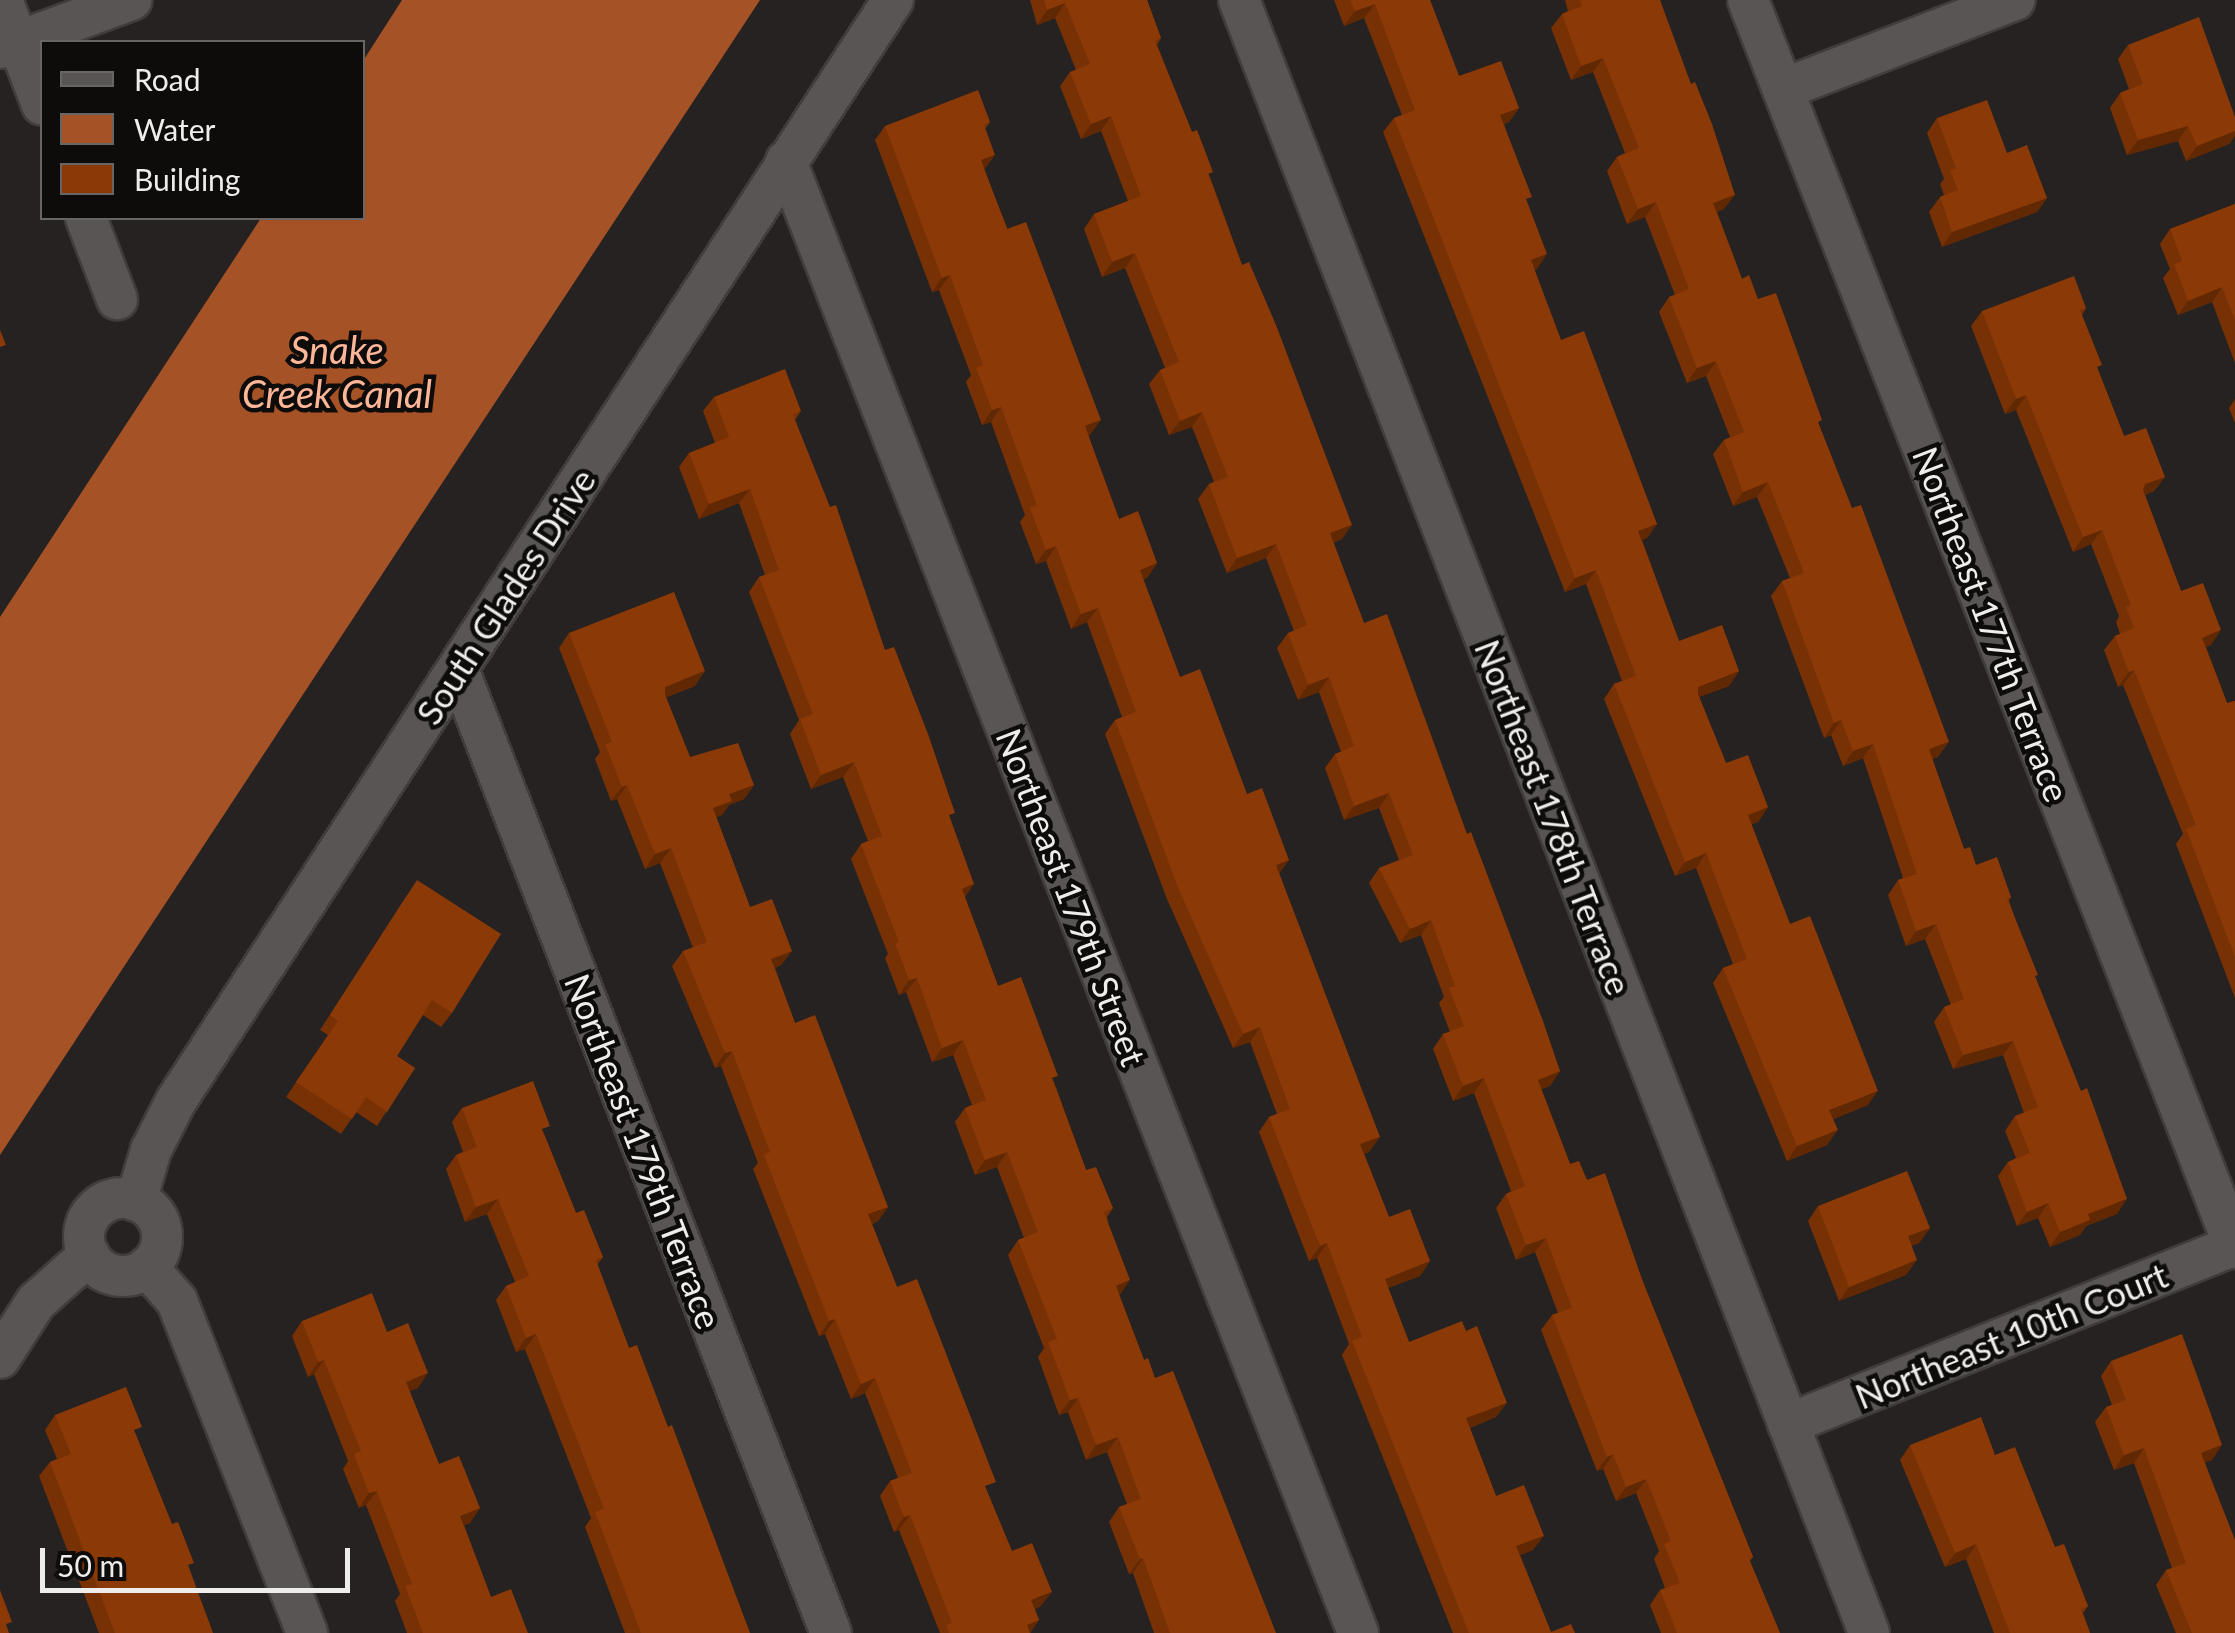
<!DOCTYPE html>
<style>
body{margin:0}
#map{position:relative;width:2235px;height:1633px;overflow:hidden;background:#252221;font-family:Lato,sans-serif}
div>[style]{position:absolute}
.water>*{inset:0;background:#a65227}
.roads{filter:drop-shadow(2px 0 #403d3c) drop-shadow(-2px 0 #403d3c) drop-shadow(0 2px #403d3c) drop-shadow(0 -2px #403d3c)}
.minor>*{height:40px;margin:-20px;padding:0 20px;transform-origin:20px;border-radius:20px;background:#585554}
.minor>.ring{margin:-20px;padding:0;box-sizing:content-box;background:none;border:40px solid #585554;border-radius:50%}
.wall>*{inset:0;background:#783105}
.shaded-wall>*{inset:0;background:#612804}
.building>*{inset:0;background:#8b3906}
span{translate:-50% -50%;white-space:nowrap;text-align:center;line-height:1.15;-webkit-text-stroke:9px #0d0c0b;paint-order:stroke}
.street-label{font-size:35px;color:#efedec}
.water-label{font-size:38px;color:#fdb697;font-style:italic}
.legend{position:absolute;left:40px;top:40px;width:325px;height:180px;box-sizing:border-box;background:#0d0c0b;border:2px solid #676665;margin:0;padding:12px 18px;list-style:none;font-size:30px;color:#efedec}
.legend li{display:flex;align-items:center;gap:20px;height:50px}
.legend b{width:50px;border:2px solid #676665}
.scale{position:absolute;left:40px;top:1548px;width:310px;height:45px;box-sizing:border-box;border:5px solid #efedec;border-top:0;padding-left:12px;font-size:30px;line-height:35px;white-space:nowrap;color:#efedec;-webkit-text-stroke:8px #0d0c0b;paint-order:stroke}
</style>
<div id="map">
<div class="water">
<i style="clip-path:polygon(402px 0,760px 0,0 1155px,0 617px,261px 218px,362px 218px,363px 61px)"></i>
</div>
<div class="roads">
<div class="minor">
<i style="left:2px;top:0;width:112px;rotate:69.1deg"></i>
<i style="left:1239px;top:0;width:1750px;rotate:68.9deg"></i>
<i style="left:1748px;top:0;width:1340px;rotate:68.68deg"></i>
<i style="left:0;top:48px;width:140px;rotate:-20.1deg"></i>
<i style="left:1783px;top:89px;width:248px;rotate:-21deg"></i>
<i style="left:786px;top:161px;width:1579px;rotate:68.76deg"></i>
<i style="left:86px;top:218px;width:87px;rotate:69.1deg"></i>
<i style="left:458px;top:669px;width:1034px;rotate:68.85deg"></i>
<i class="ring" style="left:84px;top:1198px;width:38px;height:38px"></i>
<i style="left:136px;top:1201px;width:53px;rotate:-73.6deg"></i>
<i style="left:151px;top:1150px;width:55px;rotate:-63deg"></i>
<i style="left:176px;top:1101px;width:1314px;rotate:-56.93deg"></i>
<i style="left:147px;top:1267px;width:45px;rotate:48.6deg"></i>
<i style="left:177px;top:1301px;width:357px;rotate:68.6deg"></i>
<i style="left:0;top:1358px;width:67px;rotate:-57.3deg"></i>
<i style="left:36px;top:1302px;width:71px;rotate:-41.6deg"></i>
<i style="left:1788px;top:1424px;width:480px;rotate:-21.8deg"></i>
</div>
</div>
<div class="wall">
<i style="clip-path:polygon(1030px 0,1147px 0,1161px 38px,1157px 45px,1210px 177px,1342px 539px,1333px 543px,1364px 623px,1467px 834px,1560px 1071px,1550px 1086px,1541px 1089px,1570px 1164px,1587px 1180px,1643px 1282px,1753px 1557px,1750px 1561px,1780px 1633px,1661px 1633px,1650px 1605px,1660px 1590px,1665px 1588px,1654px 1559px,1659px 1551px,1636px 1493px,1616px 1501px,1603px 1469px,1597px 1471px,1541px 1330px,1552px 1315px,1558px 1313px,1535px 1252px,1516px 1260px,1496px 1208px,1506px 1194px,1511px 1191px,1474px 1093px,1453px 1101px,1433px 1049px,1443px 1034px,1450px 1032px,1439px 1003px,1444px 997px,1421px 935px,1400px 943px,1369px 883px,1379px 868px,1399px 860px,1379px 808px,1344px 820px,1325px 768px,1335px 754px,1341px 752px,1319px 692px,1298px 700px,1277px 648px,1288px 633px,1294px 631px,1266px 558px,1227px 573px,1198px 499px,1209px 484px,1214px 482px,1192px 427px,1169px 435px,1149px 384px,1160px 370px,1165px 368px,1125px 268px,1102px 277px,1084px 229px,1094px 214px,1128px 201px,1101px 131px,1081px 139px,1060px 86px,1070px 72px,1076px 70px,1055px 18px,1037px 25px)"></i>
<i style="clip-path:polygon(1334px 0,1430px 0,1459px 76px,1519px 108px,1509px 122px,1504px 124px,1527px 203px,1537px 269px,1534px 270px,1561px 340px,1657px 524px,1647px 538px,1642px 540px,1679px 641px,1739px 671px,1729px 686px,1699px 697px,1726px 763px,1768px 807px,1758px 822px,1751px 824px,1790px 924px,1868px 1105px,1833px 1119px,1827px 1145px,1787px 1161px,1713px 983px,1723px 968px,1733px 964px,1696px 868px,1675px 876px,1604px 699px,1614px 684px,1622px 681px,1586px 584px,1565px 592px,1383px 132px,1394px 118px,1402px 115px,1364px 18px,1344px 26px)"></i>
<i style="clip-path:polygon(1565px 0,1660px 0,1724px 209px,1717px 212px,1742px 279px,1758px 299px,1819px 425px,1938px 757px,1932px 759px,1964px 849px,1976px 865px,2011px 897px,2009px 901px,2117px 1214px,2086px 1226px,2080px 1235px,2050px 1247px,2038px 1218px,2017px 1226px,1998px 1176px,2008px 1162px,2016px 1158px,2005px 1131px,2015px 1116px,2024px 1113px,2003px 1055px,1953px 1069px,1934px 1022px,1944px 1007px,1951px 1005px,1925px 939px,1906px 946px,1888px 895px,1898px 880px,1903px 878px,1863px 758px,1843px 766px,1831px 735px,1824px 738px,1771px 596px,1782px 581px,1790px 578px,1757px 497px,1733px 506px,1713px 454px,1724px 440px,1730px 437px,1706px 376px,1687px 383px,1659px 312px,1669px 297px,1675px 295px,1645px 217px,1627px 224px,1607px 171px,1617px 157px,1625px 153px,1593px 72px,1571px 80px,1551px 28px,1562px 14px,1568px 11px)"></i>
<i style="clip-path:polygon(2128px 45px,2235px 117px,2235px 136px,2229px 144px,2186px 161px,2178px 141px,2127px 155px,2110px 108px,2120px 93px,2129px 89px,2118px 59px)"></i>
<i style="clip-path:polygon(1937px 118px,2007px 153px,2047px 198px,2037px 212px,1942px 247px,1929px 212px,1940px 197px,1944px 195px,1940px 184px,1944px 179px,1927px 133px)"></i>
<i style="clip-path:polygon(990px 122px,985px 129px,984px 170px,1090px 435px,1088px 436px,1119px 519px,1157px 563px,1147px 578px,1143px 580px,1180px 677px,1247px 794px,1289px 860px,1279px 873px,1369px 1152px,1364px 1154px,1389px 1217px,1430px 1261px,1420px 1276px,1388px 1288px,1409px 1342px,1496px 1417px,1470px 1428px,1496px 1496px,1533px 1550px,1520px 1555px,1551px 1632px,1575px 1633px,1453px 1633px,1342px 1355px,1349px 1344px,1317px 1258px,1309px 1261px,1259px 1132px,1269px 1117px,1277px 1114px,1250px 1042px,1233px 1048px,1167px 899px,1105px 734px,1115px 720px,1122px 717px,1087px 622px,1071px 629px,1046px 561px,1036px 564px,1020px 522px,1025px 515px,991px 422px,982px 425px,966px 382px,971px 375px,939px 290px,932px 292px,875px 140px,885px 126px)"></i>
<i style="clip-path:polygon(2235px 204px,2235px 363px,2212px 302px,2178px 315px,2163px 278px,2170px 269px,2160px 244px,2170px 229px)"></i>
<i style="clip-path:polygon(2086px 308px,2082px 315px,2098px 370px,2124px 436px,2165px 477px,2154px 491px,2145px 495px,2181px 591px,2211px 645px,2206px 647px,2227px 703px,2235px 701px,2235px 998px,2176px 844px,2183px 834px,2123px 685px,2118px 687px,2104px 650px,2115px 636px,2120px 634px,2116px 622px,2119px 616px,2091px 544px,2073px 552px,2016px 410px,2005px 414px,1971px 326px,1982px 311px)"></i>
<i style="clip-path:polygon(714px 397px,801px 411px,795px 420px,950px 819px,965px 897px,998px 986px,1054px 1082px,1086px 1170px,1113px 1208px,1107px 1217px,1119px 1295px,1144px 1360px,1155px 1378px,1276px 1633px,1154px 1633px,1133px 1573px,1129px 1574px,1109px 1522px,1119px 1507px,1127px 1504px,1107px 1452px,1086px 1460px,1068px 1412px,1059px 1415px,1038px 1357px,1044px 1348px,1008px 1255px,1018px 1240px,1024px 1238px,997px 1167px,975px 1175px,955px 1122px,965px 1108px,972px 1105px,953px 1055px,932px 1062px,906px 992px,899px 995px,885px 958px,888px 954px,851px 859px,861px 844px,868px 841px,843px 777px,811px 789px,790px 734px,799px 720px,749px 592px,759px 577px,765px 575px,739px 503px,699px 519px,679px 467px,689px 453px,715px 443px,703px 411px)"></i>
<i style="clip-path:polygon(2235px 399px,2235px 423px,2229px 408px)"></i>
<i style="clip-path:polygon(569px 633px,695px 686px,666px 697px,690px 757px,754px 785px,744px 799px,729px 805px,722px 815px,716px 817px,750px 907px,792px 951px,781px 965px,775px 968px,795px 1023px,888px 1207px,878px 1221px,872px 1224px,897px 1287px,1012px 1551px,1041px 1606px,1035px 1609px,1039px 1620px,1030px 1633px,940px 1633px,899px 1530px,894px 1532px,880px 1496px,890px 1481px,898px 1478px,865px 1393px,851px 1399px,825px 1334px,819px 1336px,753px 1169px,758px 1163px,721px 1066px,715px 1068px,672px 966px,683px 951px,693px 948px,660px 863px,645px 869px,617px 799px,611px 801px,595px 759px,600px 752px,559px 648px)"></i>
<i style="clip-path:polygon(407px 895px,452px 1013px,441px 1027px,423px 1015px,397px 1056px,415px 1068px,377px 1126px,356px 1112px,341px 1134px,286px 1097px,328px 1035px,320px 1030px)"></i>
<i style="clip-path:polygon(462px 1108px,544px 1134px,576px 1213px,603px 1257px,597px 1265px,629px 1348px,668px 1427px,750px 1633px,625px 1633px,585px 1527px,591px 1518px,525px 1349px,516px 1352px,496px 1300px,506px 1286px,515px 1282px,487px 1214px,465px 1222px,446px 1169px,456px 1155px,463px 1152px,452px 1122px)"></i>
<i style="clip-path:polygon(1818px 1206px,1930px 1228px,1919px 1243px,1911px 1246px,1906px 1275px,1839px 1301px,1808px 1221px)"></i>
<i style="clip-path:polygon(302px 1321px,387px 1332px,418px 1388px,409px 1391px,439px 1464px,480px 1508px,470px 1523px,464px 1525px,491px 1597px,528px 1633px,407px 1633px,395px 1601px,400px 1594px,366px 1505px,359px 1508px,343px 1469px,348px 1461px,314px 1374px,308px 1377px,292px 1336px)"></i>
<i style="clip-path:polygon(2111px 1361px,2212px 1460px,2205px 1462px,2235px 1633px,2176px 1633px,2156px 1585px,2166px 1570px,2172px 1568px,2134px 1463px,2114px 1470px,2095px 1422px,2106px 1407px,2112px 1405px,2101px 1376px)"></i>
<i style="clip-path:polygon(55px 1415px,136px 1435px,213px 1633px,99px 1633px,39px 1476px,50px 1462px,57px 1459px,45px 1430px)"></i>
<i style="clip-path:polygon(1910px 1445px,1995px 1455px,2055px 1547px,2088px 1606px,2083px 1613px,2090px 1633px,1994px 1633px,1966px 1559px,1945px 1567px,1900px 1460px)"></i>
</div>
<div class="shaded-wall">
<i style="clip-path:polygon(1065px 3px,1055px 18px,1037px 25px,1047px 10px)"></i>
<i style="clip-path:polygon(1375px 4px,1364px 18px,1344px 26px,1355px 11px)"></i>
<i style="clip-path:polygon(1603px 58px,1593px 72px,1571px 80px,1581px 66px)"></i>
<i style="clip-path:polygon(1519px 108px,1509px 122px,1490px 129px,1500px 115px)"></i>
<i style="clip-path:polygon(1111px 116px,1101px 131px,1081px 139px,1091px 124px)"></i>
<i style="clip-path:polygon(2188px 126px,2178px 141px,2127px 155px,2138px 140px)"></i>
<i style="clip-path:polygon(2235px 131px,2235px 136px,2229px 144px,2186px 161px,2197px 146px)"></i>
<i style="clip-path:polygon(995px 155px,985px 169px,981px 160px)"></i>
<i style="clip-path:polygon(1735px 195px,1724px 209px,1703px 218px,1713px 203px)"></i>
<i style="clip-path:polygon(2047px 198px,2037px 212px,1942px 247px,1952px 232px)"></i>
<i style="clip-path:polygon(1656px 202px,1645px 217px,1627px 224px,1638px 209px)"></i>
<i style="clip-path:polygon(1135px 253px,1125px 268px,1102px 277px,1112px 262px)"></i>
<i style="clip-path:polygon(1547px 254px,1537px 269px,1520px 275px,1531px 260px)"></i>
<i style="clip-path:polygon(950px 275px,939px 290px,932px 292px,942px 278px)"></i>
<i style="clip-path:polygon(2222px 287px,2212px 302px,2178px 315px,2188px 301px)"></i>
<i style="clip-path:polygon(1716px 361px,1706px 376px,1687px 383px,1697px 368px)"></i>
<i style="clip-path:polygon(2026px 395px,2016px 410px,2005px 414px,2016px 399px)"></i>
<i style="clip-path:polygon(1001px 407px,991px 422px,982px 425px,992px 410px)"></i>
<i style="clip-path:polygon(1202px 412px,1192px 427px,1169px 435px,1180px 421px)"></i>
<i style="clip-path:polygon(1101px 420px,1090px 435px,1075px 441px,1085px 426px)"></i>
<i style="clip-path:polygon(2165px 477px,2154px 491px,2134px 499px,2145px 484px)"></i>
<i style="clip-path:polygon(1768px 482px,1757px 497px,1733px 506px,1743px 492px)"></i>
<i style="clip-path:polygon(750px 489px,739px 503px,699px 519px,709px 504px)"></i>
<i style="clip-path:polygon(1657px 524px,1647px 538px,1628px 546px,1638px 531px)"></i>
<i style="clip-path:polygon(1352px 525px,1342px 539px,1319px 548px,1330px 533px)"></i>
<i style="clip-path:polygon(2102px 530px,2091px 544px,2073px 552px,2083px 537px)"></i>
<i style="clip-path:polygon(1276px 544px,1266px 558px,1227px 573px,1237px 558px)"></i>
<i style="clip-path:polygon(1056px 546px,1046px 561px,1036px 564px,1046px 550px)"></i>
<i style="clip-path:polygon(1157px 563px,1147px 578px,1130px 585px,1140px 570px)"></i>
<i style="clip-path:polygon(1596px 570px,1586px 584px,1565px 592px,1575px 578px)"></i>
<i style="clip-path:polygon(1098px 608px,1087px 622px,1071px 629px,1081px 614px)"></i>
<i style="clip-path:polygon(2221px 630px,2211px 645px,2192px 652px,2202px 638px)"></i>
<i style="clip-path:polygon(2134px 670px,2123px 685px,2118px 687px,2129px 672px)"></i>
<i style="clip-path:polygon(705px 671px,695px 686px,655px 702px,665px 687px)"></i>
<i style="clip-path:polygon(1739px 671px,1729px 686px,1688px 701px,1698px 687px)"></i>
<i style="clip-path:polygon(1329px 677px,1319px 692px,1298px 700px,1308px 685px)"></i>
<i style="clip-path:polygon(1841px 720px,1831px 735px,1824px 738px,1834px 723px)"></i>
<i style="clip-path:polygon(1949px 742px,1938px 757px,1918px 764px,1929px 749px)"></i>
<i style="clip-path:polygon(1873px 744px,1863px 758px,1843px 766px,1853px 751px)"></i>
<i style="clip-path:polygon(854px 762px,843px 777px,811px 789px,821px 775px)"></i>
<i style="clip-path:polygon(627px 785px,617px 799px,611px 801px,622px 787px)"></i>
<i style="clip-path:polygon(754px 785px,744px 799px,729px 805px,722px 815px,703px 823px,713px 808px,729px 794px)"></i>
<i style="clip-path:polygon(1389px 793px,1379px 808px,1344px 820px,1354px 806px)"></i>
<i style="clip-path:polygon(1768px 807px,1758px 822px,1738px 830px,1748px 815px)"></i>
<i style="clip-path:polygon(671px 848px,660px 863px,645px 869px,655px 854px)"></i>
<i style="clip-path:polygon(1706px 853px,1696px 868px,1675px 876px,1685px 862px)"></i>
<i style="clip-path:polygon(1289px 860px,1278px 875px,1276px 865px)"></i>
<i style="clip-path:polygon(974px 884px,964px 899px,962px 889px)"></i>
<i style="clip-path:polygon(1431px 920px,1421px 935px,1400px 943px,1410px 929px)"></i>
<i style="clip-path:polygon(1936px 924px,1925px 939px,1906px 946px,1916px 931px)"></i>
<i style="clip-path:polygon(792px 951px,781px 965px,761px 973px,771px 959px)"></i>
<i style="clip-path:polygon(917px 978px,906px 992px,899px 995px,909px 980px)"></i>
<i style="clip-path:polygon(1260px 1027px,1250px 1042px,1233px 1048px,1243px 1034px)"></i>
<i style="clip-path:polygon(963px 1040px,953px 1055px,932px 1062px,942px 1048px)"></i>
<i style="clip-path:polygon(2013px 1041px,2003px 1055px,1953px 1069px,1963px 1055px)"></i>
<i style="clip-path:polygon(732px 1051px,721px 1066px,715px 1068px,725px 1053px)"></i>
<i style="clip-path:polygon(1560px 1071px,1550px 1086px,1527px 1095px,1538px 1080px)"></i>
<i style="clip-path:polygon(1484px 1078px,1474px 1093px,1453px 1101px,1463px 1086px)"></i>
<i style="clip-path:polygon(1878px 1091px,1868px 1105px,1819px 1125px,1829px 1110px)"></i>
<i style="clip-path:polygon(1838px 1130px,1827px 1145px,1787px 1161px,1797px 1146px)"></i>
<i style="clip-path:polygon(1380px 1137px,1369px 1152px,1350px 1159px,1360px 1144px)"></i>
<i style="clip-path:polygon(1007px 1152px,997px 1167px,975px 1175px,985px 1160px)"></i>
<i style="clip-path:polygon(498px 1199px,487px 1214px,465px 1222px,476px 1207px)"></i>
<i style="clip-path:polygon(2127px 1199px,2117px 1214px,2086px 1226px,2080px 1235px,2050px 1247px,2060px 1232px,2088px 1214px)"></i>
<i style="clip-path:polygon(2048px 1203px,2038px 1218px,2017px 1226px,2027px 1212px)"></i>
<i style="clip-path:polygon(888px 1207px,878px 1221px,858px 1229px,868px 1214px)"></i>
<i style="clip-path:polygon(1930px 1228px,1919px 1243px,1897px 1251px,1908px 1236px)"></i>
<i style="clip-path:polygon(1546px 1238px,1535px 1252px,1516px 1260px,1526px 1245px)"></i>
<i style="clip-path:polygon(1327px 1243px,1317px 1258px,1309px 1261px,1320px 1246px)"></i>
<i style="clip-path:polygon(1917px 1260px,1906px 1275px,1839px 1301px,1849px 1287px)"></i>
<i style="clip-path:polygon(1430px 1261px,1420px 1276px,1374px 1293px,1385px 1279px)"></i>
<i style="clip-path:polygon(1130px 1280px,1120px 1295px,1116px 1286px)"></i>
<i style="clip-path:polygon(835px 1319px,825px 1334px,819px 1336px,829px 1321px)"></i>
<i style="clip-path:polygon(536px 1334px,525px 1349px,516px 1352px,526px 1338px)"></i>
<i style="clip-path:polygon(324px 1360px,314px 1374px,308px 1377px,318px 1362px)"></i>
<i style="clip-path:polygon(428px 1373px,418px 1388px,396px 1397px,406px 1382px)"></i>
<i style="clip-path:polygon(875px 1378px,865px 1393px,851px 1399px,861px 1384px)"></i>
<i style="clip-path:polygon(1078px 1398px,1068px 1412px,1059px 1415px,1070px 1400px)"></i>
<i style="clip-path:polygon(1507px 1403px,1496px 1417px,1456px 1433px,1466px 1418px)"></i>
<i style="clip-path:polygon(1118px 1437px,1107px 1452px,1086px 1460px,1096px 1445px)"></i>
<i style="clip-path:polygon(2222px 1445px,2212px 1460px,2191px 1468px,2201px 1453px)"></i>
<i style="clip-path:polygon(2144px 1448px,2134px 1463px,2114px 1470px,2124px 1455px)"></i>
<i style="clip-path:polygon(1613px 1454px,1603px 1469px,1597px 1471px,1607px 1457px)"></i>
<i style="clip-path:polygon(1646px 1479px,1636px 1493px,1616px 1501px,1626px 1487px)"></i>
<i style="clip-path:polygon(377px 1491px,366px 1505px,359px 1508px,369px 1493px)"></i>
<i style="clip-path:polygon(480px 1508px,470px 1523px,450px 1531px,460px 1516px)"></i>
<i style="clip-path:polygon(910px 1515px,899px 1530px,894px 1532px,904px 1517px)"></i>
<i style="clip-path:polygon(1544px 1536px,1533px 1550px,1506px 1561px,1516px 1546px)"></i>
<i style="clip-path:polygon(1976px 1544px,1966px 1559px,1945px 1567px,1955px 1553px)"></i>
<i style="clip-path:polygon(1143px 1558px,1133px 1573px,1129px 1574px,1140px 1559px)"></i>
<i style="clip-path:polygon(1052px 1592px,1041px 1606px,1021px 1615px,1031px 1600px)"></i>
<i style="clip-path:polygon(1039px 1620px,1030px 1633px,1027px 1625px)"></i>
</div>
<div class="building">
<i style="clip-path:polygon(1044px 0,1147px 0,1161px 38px,1155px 41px,1192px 132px,1197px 130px,1213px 172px,1208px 174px,1242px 265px,1249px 262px,1276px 325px,1352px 525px,1330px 533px,1364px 623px,1387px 614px,1467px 834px,1471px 832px,1543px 1021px,1560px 1071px,1538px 1080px,1570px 1164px,1579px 1161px,1587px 1180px,1605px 1173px,1643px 1282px,1753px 1557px,1749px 1559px,1780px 1633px,1677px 1633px,1660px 1590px,1680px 1583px,1664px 1544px,1671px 1541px,1646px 1479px,1626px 1487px,1613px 1454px,1607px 1457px,1552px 1315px,1572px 1308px,1546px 1238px,1526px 1245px,1506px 1194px,1525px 1186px,1484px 1078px,1463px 1086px,1443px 1034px,1464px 1026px,1449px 988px,1455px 986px,1431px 920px,1410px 929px,1379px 868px,1413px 855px,1389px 793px,1354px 806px,1335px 754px,1354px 746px,1329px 677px,1308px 685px,1288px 633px,1307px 625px,1276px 544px,1237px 558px,1209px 484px,1228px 477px,1202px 412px,1180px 421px,1160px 370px,1179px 362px,1135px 253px,1112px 262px,1094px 214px,1141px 196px,1111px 116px,1091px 124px,1070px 72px,1090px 64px,1065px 3px,1047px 10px)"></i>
<i style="clip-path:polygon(1350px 0,1430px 0,1459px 76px,1501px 61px,1519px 108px,1500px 115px,1532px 197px,1526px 199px,1547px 254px,1531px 260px,1561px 340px,1584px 331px,1657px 524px,1638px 531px,1679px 641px,1722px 625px,1739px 671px,1698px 687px,1698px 694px,1726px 763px,1748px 755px,1768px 807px,1748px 815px,1790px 924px,1810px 916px,1878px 1091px,1829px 1110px,1838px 1130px,1797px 1146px,1723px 968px,1747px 959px,1706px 853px,1685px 862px,1614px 684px,1636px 676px,1596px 570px,1575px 578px,1394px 118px,1415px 110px,1375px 4px,1355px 11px)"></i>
<i style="clip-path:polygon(1580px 0,1660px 0,1691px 84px,1695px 82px,1712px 124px,1735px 195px,1713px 203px,1742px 279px,1749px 275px,1758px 299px,1776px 293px,1822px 420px,1818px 422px,1852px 508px,1861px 505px,1949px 742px,1929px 749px,1964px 849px,1970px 847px,1976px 865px,1997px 857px,2011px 897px,2007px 898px,2038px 975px,2035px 976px,2081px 1091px,2087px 1088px,2127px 1199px,2088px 1214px,2090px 1220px,2060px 1232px,2048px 1203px,2027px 1212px,2008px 1162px,2030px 1153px,2015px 1116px,2038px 1107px,2013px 1041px,1963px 1055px,1944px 1007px,1964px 999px,1936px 924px,1916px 931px,1898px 880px,1917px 874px,1873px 744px,1853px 751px,1841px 720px,1834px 723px,1782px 581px,1804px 573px,1768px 482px,1743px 492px,1724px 440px,1744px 432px,1716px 361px,1697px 368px,1669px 297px,1689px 289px,1656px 202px,1638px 209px,1617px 157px,1639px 148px,1603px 58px,1581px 66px,1562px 14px,1582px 6px)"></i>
<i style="clip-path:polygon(2199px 17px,2235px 117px,2235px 131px,2197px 146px,2188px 126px,2138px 140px,2120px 93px,2143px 84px,2128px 45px)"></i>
<i style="clip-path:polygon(978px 90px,990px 122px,984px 125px,995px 155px,981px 160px,1007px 229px,1026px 222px,1101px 420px,1085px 426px,1119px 519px,1138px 511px,1157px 563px,1140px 570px,1180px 677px,1200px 669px,1247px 794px,1262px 788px,1289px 860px,1276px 865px,1380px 1137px,1360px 1144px,1389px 1217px,1410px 1209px,1430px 1261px,1385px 1279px,1409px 1342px,1462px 1321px,1466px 1331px,1477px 1326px,1507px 1403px,1466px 1418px,1496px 1496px,1524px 1485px,1544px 1536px,1516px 1546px,1551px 1632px,1571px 1624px,1575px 1633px,1469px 1633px,1352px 1341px,1362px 1337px,1327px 1243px,1320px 1246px,1269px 1117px,1290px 1109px,1260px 1027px,1243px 1034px,1177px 885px,1115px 720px,1136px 712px,1098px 608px,1081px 614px,1056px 546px,1046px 550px,1030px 508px,1037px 505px,1001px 407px,992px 410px,976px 368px,983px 365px,950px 275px,942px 278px,885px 126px)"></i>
<i style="clip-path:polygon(1987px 100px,2007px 153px,2027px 145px,2047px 198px,1952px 232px,1940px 197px,1958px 190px,1950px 170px,1956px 168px,1937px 118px)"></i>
<i style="clip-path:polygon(2235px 204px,2235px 320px,2222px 287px,2188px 301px,2174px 264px,2182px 261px,2170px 229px)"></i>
<i style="clip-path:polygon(2074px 276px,2086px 308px,2080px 310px,2102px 365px,2097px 367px,2124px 436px,2146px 428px,2165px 477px,2145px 484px,2143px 490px,2181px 591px,2203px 583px,2221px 630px,2202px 638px,2227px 703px,2235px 701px,2235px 957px,2186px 829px,2196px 825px,2134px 670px,2129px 672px,2115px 636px,2134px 628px,2126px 607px,2131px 605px,2102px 530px,2083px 537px,2026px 395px,2016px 399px,1982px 311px)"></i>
<i style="clip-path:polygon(0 330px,6px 345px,0 347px)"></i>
<i style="clip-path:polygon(785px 369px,801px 411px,793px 415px,830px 507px,836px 505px,885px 650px,894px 647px,928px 734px,955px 813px,949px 815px,974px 884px,962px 889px,998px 986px,1021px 977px,1058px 1076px,1052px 1078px,1086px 1170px,1096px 1167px,1113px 1208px,1104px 1212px,1130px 1280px,1116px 1286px,1144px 1360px,1148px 1358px,1155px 1378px,1173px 1371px,1276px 1633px,1170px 1633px,1143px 1558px,1140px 1559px,1119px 1507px,1141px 1499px,1118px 1437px,1096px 1445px,1078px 1398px,1070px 1400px,1048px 1342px,1057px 1339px,1018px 1240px,1038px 1232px,1007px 1152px,985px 1160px,965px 1108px,986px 1100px,963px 1040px,942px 1048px,917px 978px,909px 980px,895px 943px,899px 942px,861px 844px,882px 836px,854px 762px,821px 775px,800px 719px,813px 714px,759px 577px,779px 570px,750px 489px,709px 504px,689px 453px,729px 437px,714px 397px)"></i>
<i style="clip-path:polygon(674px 592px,705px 671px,665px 687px,665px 695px,690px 757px,738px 743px,754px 785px,729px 794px,732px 801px,713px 808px,750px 907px,772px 899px,792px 951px,771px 959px,795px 1023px,815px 1015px,888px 1207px,868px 1214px,897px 1287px,917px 1279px,996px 1482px,985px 1486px,1012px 1551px,1032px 1543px,1052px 1592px,1031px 1600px,1039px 1620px,1027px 1625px,1030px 1633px,949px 1633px,946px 1625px,952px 1623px,910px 1515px,904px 1517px,890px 1481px,912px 1473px,875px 1378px,861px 1384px,835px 1319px,829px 1321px,764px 1155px,770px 1152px,732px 1051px,725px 1053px,683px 951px,707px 942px,671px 848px,655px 854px,627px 785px,622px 787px,605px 744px,612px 742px,569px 633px)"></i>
<i style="clip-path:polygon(417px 880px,501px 934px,452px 1013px,432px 1000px,397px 1056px,415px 1068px,387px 1112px,366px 1097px,352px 1119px,296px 1082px,338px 1021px,330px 1015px)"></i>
<i style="clip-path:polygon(533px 1081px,550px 1126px,542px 1129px,576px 1213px,584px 1210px,603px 1257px,596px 1260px,629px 1348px,637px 1345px,668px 1427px,672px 1425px,750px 1633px,641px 1633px,595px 1512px,604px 1509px,536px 1334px,526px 1338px,506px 1286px,529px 1276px,498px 1199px,476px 1207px,456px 1155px,477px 1147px,462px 1108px)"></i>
<i style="clip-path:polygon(1907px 1171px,1930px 1228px,1908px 1236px,1917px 1260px,1849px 1287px,1818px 1206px)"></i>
<i style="clip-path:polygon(372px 1293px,387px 1332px,408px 1323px,428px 1373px,406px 1382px,439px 1464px,459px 1456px,480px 1508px,460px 1516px,491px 1597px,511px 1589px,528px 1633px,423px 1633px,405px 1586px,412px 1584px,377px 1491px,369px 1493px,354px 1454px,361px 1451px,324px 1360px,318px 1362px,302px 1321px)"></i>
<i style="clip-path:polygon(2182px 1334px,2222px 1445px,2201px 1453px,2235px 1540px,2235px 1633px,2192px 1633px,2166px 1570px,2186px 1563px,2144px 1448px,2124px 1455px,2106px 1407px,2126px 1400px,2111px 1361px)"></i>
<i style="clip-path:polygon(126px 1387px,142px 1427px,134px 1430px,172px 1524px,178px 1522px,194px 1563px,188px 1565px,213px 1633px,115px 1633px,50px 1462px,71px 1454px,55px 1415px)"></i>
<i style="clip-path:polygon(1981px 1417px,1995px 1455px,2015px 1447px,2055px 1547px,2064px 1544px,2088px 1606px,2081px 1609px,2090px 1633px,2010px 1633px,1976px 1544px,1955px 1553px,1910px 1445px)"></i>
<i style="clip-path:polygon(0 1590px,12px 1622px,6px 1624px,9px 1633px,0 1633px)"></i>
</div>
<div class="street-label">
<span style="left:505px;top:596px;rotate:-57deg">South Glades Drive</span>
<span style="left:1992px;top:624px;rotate:69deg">Northeast 177th Terrace</span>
<span style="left:1554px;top:817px;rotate:69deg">Northeast 178th Terrace</span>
<span style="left:1072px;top:897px;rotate:69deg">Northeast 179th Street</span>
<span style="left:644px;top:1151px;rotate:69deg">Northeast 179th Terrace</span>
<span style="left:2011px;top:1335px;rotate:-22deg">Northeast 10th Court</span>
</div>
<div class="water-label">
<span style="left:337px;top:372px">Snake<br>Creek Canal</span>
</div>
<ul class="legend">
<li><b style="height:12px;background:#585554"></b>Road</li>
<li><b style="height:28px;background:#a65227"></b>Water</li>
<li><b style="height:28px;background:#8b3906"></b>Building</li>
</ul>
<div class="scale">50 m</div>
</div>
